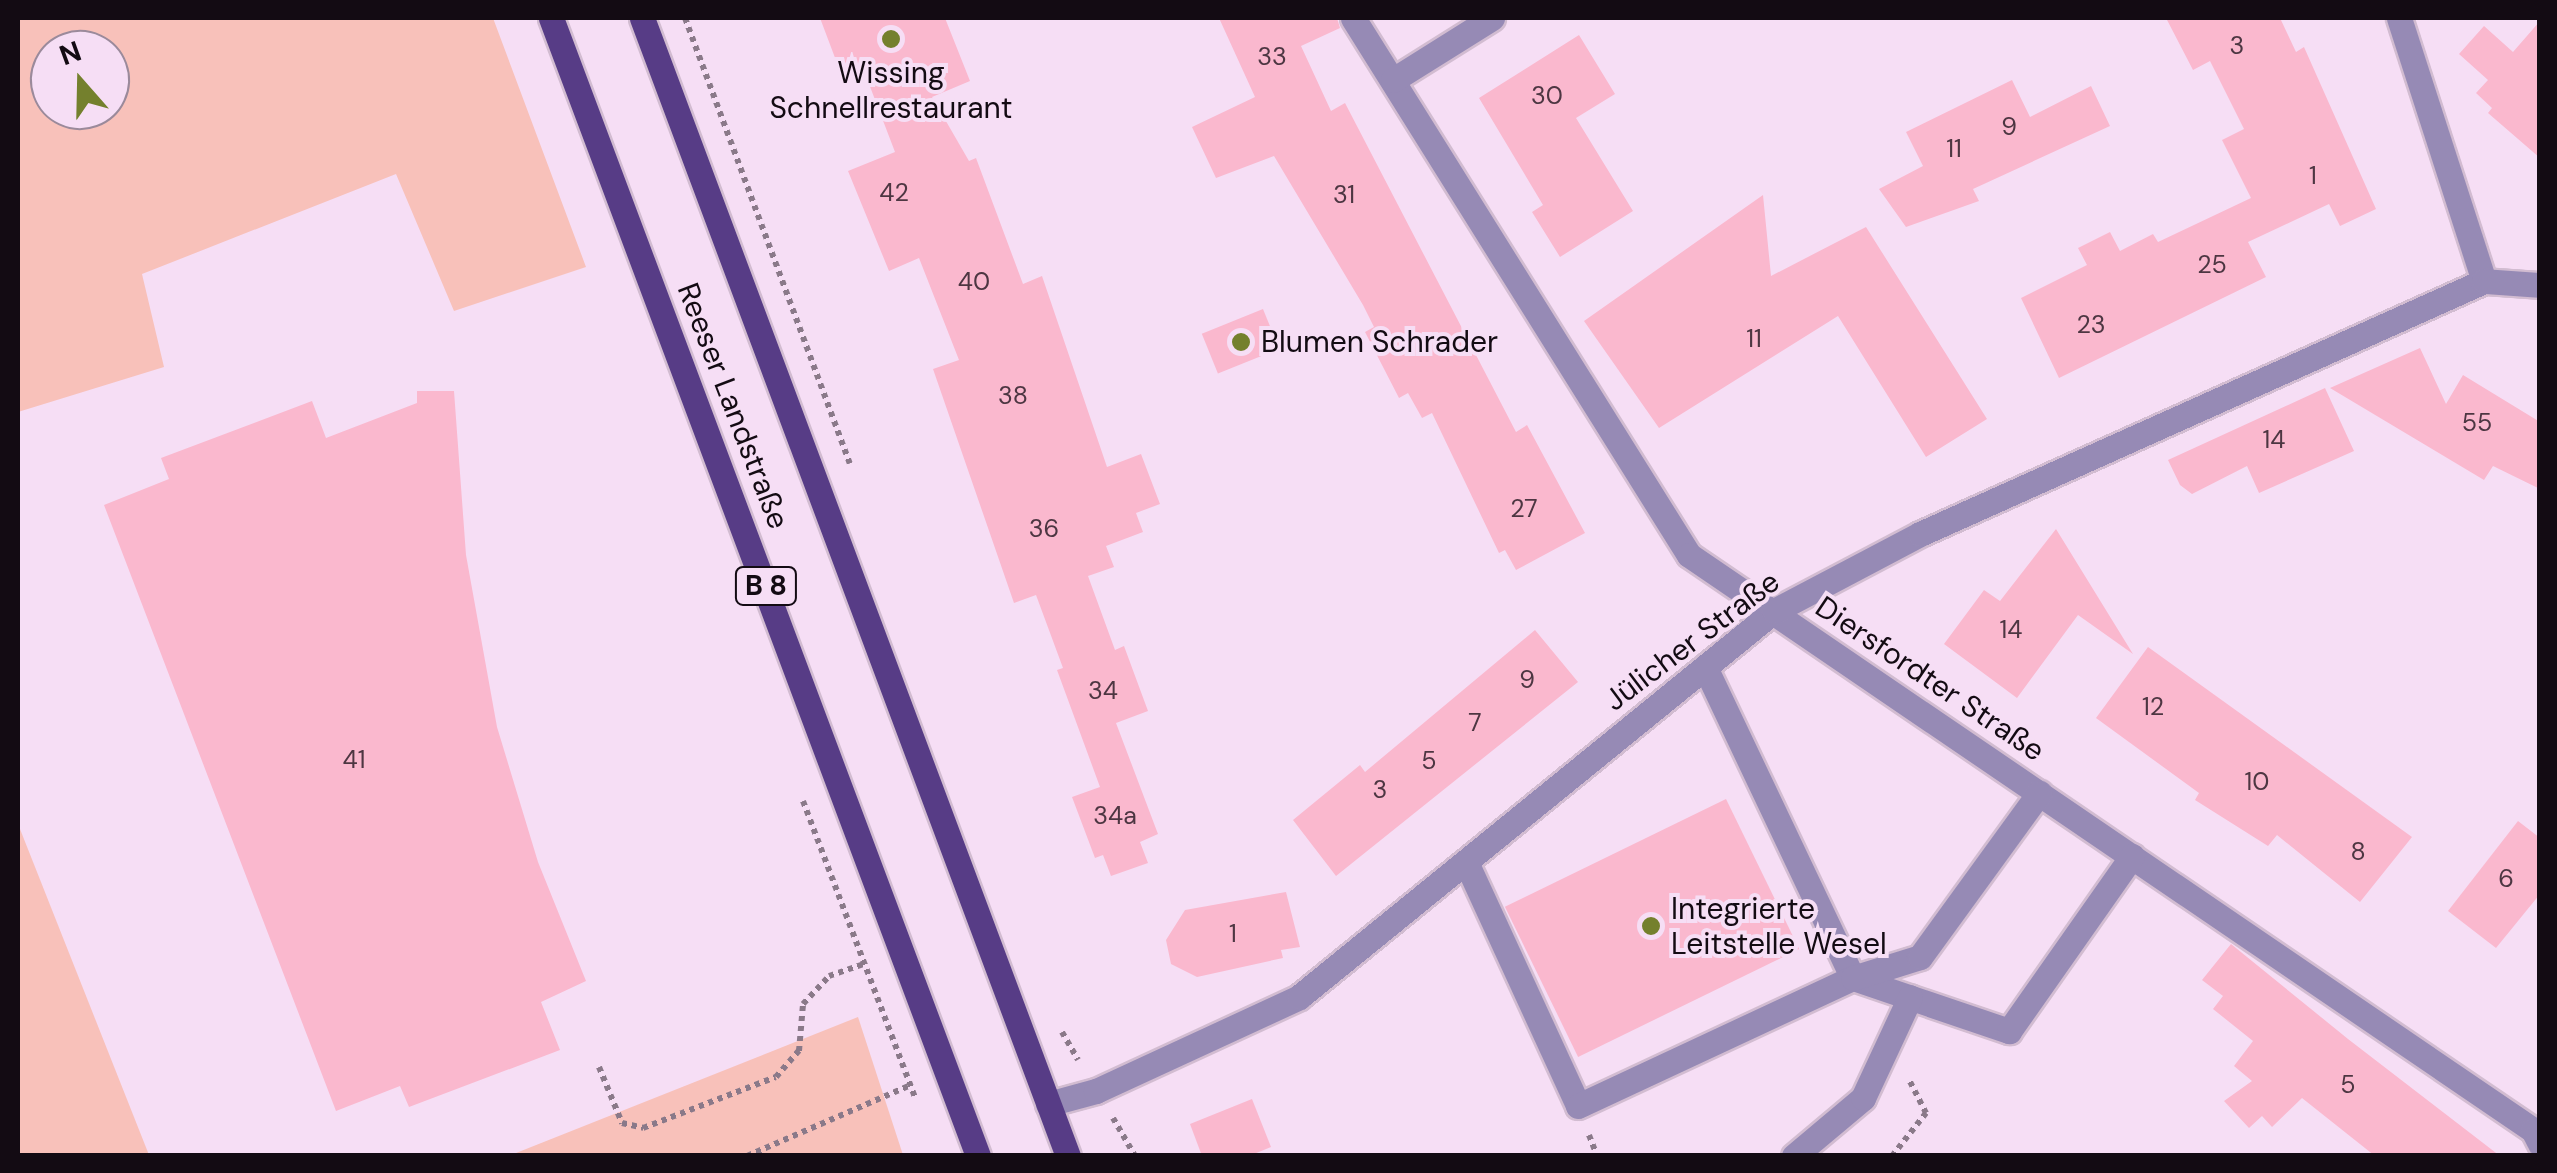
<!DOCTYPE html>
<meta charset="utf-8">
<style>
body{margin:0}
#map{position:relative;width:2557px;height:1173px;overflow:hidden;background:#f6def5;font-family:"DM Sans",sans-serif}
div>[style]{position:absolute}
.green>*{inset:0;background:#f8c1ba}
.building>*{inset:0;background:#fab8ce;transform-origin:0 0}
.path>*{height:6px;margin-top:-3px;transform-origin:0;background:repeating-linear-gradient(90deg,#8a7989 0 5px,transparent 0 10px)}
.roads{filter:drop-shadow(2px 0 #d2bcd1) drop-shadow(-2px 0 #d2bcd1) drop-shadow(0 2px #d2bcd1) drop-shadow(0 -2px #d2bcd1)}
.minor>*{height:25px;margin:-12.5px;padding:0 12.5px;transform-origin:12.5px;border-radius:12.5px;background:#968ab5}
.major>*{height:25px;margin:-12.5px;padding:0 12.5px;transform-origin:12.5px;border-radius:12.5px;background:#573c86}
.dots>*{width:28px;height:28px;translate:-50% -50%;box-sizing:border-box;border:5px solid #f6def5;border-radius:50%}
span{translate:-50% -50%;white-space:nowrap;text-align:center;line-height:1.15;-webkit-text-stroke:8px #f6def5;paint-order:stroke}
.number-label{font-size:25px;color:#4d3642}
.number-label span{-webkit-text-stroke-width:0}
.shield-label span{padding:2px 8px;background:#f6def5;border:2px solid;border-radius:8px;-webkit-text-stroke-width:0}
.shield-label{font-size:28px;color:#130b13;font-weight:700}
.poi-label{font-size:30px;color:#130b13}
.left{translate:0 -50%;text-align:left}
.street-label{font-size:30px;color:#130b13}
.frame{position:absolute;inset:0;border:20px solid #130b13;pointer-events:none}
.north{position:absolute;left:30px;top:30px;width:100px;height:100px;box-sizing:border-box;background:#f6def5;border:2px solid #9b8a9b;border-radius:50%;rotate:340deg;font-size:28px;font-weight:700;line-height:40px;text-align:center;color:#130b13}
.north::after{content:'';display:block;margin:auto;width:35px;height:45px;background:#74802d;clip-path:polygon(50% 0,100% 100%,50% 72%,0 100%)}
</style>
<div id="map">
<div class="green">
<i style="clip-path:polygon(evenodd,18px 18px,493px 18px,586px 267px,454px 311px,396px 174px,142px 274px,164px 367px,18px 412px,18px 18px,50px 50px,110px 50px,110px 110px,50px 110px,50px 50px)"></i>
<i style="clip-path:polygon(18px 824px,149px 1155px,18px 1155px)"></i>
<i style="clip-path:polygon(858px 1017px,903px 1155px,511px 1155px)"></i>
</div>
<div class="building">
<i style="clip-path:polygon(820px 18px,945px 18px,970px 81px,932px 97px,969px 161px,976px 158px,1023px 284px,1042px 276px,1107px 467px,1141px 454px,1160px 504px,1136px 513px,1143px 532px,1106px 546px,1114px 567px,1088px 576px,1115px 650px,1124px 646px,1148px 711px,1116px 723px,1158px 834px,1140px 842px,1148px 863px,1111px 876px,1103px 855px,1095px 858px,1072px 797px,1100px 787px,1057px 670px,1063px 668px,1036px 595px,1014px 603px,933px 369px,959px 360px,919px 258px,889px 271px,848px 171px,895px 152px,861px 63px,840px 71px)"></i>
<i style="clip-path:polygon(1219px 18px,1337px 18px,1340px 28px,1301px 46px,1331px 111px,1345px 103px,1516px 432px,1527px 425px,1585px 533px,1516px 570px,1505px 550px,1499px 553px,1432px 413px,1422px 418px,1408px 393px,1399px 398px,1365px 332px,1374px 327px,1363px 305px,1274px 156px,1216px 178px,1192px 127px,1255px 97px)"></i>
<i style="clip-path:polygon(2166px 18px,2280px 18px,2296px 52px,2304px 47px,2376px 209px,2340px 226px,2329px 204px,2248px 242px,2266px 277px,2059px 378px,2021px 298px,2087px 265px,2078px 248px,2110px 232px,2120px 251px,2153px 234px,2158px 242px,2251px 198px,2222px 140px,2244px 129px,2210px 61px,2193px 70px)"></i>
<i style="clip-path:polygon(2540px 21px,2540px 158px,2488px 113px,2492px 108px,2476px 93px,2488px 80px,2459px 54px,2484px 26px,2513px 52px)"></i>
<i style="clip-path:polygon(1579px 35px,1615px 94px,1576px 118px,1633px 211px,1560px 257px,1532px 212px,1543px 205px,1479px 98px)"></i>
<i style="clip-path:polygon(2012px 80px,2030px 117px,2091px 86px,2110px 126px,1973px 189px,1979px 201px,1906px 227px,1879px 189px,1923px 166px,1906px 132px)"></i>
<i style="clip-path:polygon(1763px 195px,1771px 276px,1866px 227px,1987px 419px,1926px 457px,1838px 316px,1659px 428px,1584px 321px)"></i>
<i style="left:1263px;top:309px;width:43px;height:66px;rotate:68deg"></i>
<i style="clip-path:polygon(2420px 348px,2446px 404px,2463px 375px,2540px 422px,2540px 489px,2493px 466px,2484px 480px,2330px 388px)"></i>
<i style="clip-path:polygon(2325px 388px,2354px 451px,2259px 493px,2247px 466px,2192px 494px,2180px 485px,2168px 460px)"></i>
<i style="clip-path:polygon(417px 391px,454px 391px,466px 555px,497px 727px,538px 862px,586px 981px,541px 1002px,560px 1050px,409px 1107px,400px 1086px,336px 1111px,104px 505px,169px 479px,161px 458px,312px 401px,326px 438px,417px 403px)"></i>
<i style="clip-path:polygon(2056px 529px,2133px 654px,2078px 615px,2017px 698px,1944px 644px,1984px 590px,2000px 601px)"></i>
<i style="clip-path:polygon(1535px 630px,1578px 682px,1336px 876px,1293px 820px,1360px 765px,1365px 772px)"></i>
<i style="clip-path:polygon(2148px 647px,2412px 837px,2360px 902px,2277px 835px,2268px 846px,2195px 800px,2199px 793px,2096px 718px)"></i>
<i style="left:1726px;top:799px;width:167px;height:246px;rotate:64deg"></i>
<i style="clip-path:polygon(2518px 821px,2540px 838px,2540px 894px,2496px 948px,2448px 911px)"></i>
<i style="clip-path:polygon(1286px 892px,1300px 947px,1281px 950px,1283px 958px,1197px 977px,1171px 964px,1166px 940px,1185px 910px)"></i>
<i style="clip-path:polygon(2231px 944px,2348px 1039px,2500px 1156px,2375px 1156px,2302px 1098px,2272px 1127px,2262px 1116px,2249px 1128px,2224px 1101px,2252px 1081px,2234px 1066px,2253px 1041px,2213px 1009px,2223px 996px,2202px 980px)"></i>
<i style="clip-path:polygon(1252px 1099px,1271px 1147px,1249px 1156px,1202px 1156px,1190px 1124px)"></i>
</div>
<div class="path">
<i style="left:685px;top:18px;width:475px;rotate:69.7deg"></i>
<i style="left:803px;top:801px;width:317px;rotate:69.3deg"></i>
<i style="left:1062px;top:1032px;width:32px;rotate:60deg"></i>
<i style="left:599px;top:1067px;width:61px;rotate:67.7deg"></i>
<i style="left:622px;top:1123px;width:22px;rotate:13deg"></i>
<i style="left:643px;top:1128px;width:142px;rotate:-21deg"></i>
<i style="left:776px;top:1077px;width:35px;rotate:-49deg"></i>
<i style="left:799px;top:1051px;width:47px;rotate:-85.1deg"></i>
<i style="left:803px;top:1004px;width:38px;rotate:-47deg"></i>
<i style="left:829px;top:976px;width:36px;rotate:-19deg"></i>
<i style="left:1113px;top:1118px;width:44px;rotate:59.9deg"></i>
<i style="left:1589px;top:1135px;width:22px;rotate:69deg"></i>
<i style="left:747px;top:1156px;width:176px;rotate:-23.4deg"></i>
<i style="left:1892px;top:1156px;width:55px;rotate:-51.7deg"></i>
<i style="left:1926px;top:1113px;width:39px;rotate:-117deg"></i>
</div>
<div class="roads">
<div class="minor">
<i style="left:1353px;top:18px;width:633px;rotate:57.97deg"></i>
<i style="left:1689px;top:555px;width:1021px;rotate:34.27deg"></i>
<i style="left:2533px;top:1130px;width:16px;rotate:63deg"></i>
<i style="left:2399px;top:18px;width:276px;rotate:72.1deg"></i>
<i style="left:1393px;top:80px;width:117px;rotate:-32.1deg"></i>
<i style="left:1705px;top:667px;width:344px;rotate:64.6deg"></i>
<i style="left:1853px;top:978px;width:165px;rotate:18.8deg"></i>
<i style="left:2009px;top:1031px;width:214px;rotate:-54.9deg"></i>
<i style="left:1466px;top:862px;width:268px;rotate:65.3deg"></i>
<i style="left:1578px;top:1106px;width:303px;rotate:-25deg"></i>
<i style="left:1853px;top:978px;width:70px;rotate:-17.4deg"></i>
<i style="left:1920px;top:957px;width:203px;rotate:-54deg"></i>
<i style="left:1048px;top:1104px;width:50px;rotate:-15.2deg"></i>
<i style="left:1096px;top:1091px;width:224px;rotate:-24.8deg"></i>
<i style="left:1299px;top:997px;width:612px;rotate:-39.1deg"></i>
<i style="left:1774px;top:611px;width:165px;rotate:-27.8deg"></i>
<i style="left:1920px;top:534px;width:618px;rotate:-24.16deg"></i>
<i style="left:2484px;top:281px;width:56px;rotate:4.1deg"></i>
<i style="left:1794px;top:1156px;width:90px;rotate:-40deg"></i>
<i style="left:1863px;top:1098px;width:111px;rotate:-65deg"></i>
</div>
<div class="major">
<i style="left:551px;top:18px;width:1215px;rotate:69.43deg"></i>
<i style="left:642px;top:18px;width:1215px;rotate:69.48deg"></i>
</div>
</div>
<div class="dots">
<i style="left:891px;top:39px;background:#74802d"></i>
<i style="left:1241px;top:342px;background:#74802d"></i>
<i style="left:1651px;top:926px;background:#74802d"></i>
</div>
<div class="number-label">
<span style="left:2237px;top:46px">3</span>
<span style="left:1272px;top:57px">33</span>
<span style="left:1547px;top:96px">30</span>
<span style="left:2009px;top:127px">9</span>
<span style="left:1954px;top:149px">11</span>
<span style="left:2313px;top:176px">1</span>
<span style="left:894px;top:193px">42</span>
<span style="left:1344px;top:195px">31</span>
<span style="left:2212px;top:265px">25</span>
<span style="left:974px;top:282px">40</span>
<span style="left:2091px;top:325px">23</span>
<span style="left:1754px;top:339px">11</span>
<span style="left:1013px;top:396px">38</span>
<span style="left:2477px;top:423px">55</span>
<span style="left:2274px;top:440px">14</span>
<span style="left:1524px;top:509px">27</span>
<span style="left:1044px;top:529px">36</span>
<span style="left:2011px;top:630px">14</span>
<span style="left:1527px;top:680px">9</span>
<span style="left:1103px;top:691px">34</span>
<span style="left:2153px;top:707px">12</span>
<span style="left:1475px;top:723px">7</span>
<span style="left:354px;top:760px">41</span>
<span style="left:1429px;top:761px">5</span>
<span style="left:2257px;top:782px">10</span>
<span style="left:1380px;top:790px">3</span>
<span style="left:1115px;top:816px">34a</span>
<span style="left:2358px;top:852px">8</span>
<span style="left:2506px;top:879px">6</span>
<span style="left:1233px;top:934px">1</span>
<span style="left:2348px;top:1085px">5</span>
</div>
<div class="shield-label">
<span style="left:766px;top:586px">B 8</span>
</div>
<div class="poi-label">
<span style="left:891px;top:90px">Wissing<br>Schnellrestaurant</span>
<span class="left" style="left:1261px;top:342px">Blumen Schrader</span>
<span class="left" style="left:1671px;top:926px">Integrierte<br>Leitstelle Wesel</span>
</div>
<div class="street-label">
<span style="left:733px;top:406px;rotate:69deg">Reeser Landstraße</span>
<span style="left:1692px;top:641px;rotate:-37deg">Jülicher Straße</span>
<span style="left:1930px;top:679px;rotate:34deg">Diersfordter Straße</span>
</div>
<div class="frame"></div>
<div class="north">N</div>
</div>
